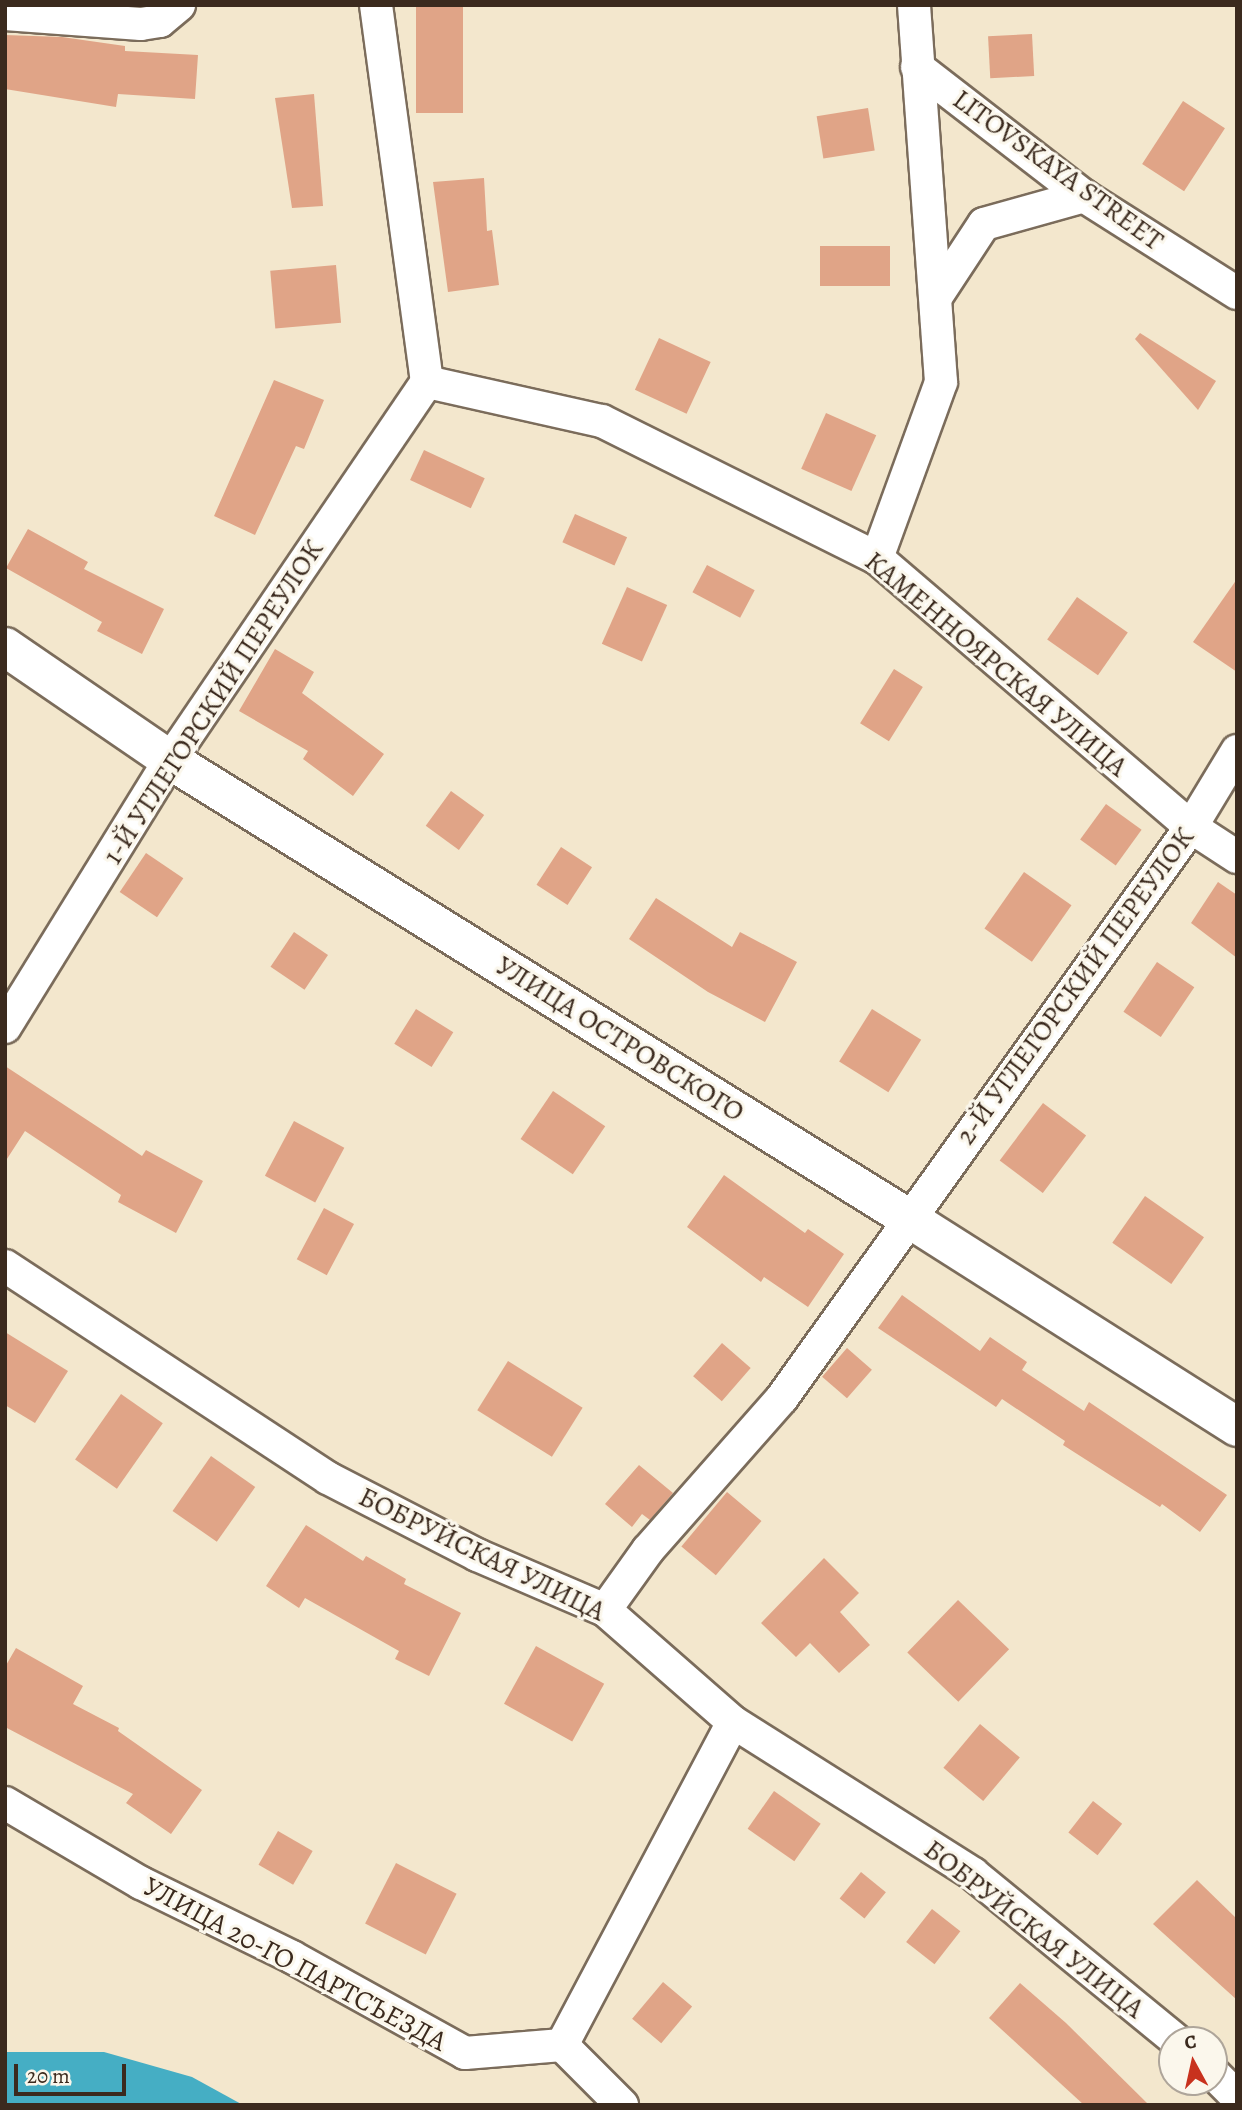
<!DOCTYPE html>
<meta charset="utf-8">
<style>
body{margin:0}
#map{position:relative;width:1242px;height:2110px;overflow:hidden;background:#f3e7cd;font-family:Alegreya,serif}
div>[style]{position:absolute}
.water>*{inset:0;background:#45aec4}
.building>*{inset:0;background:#e0a487;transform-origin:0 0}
.roads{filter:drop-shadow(2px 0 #7b6c5b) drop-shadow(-2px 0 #7b6c5b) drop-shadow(0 2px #7b6c5b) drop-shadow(0 -2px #7b6c5b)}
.minor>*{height:32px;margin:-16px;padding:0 16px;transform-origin:16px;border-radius:16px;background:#fff}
.tertiary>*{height:38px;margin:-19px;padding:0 19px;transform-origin:19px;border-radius:19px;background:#fff}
span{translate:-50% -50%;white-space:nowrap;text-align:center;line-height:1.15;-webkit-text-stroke:6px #fbf7ec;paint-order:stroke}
.street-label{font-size:28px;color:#3b2a1e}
.frame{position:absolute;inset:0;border:7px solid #3b2a1e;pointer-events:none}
.north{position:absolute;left:1158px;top:2026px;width:70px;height:70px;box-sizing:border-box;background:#fbf7ec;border:2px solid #aea59a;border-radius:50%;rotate:352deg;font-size:19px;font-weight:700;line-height:28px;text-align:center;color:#3b2a1e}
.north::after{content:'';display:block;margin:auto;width:24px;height:32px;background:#c8321e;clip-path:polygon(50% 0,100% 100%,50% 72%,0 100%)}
.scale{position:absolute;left:14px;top:2064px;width:112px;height:32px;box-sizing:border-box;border:4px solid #3b2a1e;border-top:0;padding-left:9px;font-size:21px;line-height:24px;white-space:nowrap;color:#3b2a1e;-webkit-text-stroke:5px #fbf7ec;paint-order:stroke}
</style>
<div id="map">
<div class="water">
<i style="clip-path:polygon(5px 2052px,104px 2052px,192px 2077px,243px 2105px,5px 2105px)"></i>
</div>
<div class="building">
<i style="left:416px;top:5px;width:47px;height:108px"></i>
<i style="left:1032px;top:34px;width:42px;height:44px;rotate:87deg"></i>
<i style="clip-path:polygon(5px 35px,62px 37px,125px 46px,125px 51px,198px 55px,195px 99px,118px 94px,116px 107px,5px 89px)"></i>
<i style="clip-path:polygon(314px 94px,323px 206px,292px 208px,275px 98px)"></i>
<i style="left:1183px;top:101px;width:50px;height:75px;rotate:33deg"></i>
<i style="left:868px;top:108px;width:43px;height:52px;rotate:81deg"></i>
<i style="clip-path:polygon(484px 178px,487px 231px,492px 230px,499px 285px,448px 292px,433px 182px)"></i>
<i style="left:890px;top:246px;width:40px;height:70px;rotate:90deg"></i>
<i style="left:336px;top:265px;width:58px;height:66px;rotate:85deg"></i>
<i style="clip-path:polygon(1140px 333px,1216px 381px,1198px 410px,1135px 339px)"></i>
<i style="left:659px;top:338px;width:57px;height:57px;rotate:25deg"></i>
<i style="clip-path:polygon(274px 380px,324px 400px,304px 449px,296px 446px,255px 535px,214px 516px)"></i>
<i style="left:826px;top:413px;width:55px;height:61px;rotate:24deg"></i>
<i style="left:424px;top:450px;width:67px;height:33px;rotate:25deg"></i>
<i style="left:575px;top:514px;width:57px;height:31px;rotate:24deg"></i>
<i style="clip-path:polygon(28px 529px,88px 562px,84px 569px,164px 609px,142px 654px,97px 631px,102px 622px,6px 568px)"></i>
<i style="left:707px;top:565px;width:54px;height:31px;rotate:28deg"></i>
<i style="clip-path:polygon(1237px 579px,1237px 672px,1193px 642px)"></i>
<i style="left:627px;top:587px;width:44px;height:62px;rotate:24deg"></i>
<i style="left:1077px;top:597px;width:62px;height:52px;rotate:35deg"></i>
<i style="clip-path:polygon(275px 649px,314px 672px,302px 693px,384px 754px,353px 796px,303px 759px,308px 751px,239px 711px)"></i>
<i style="left:894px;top:669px;width:34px;height:64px;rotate:32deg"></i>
<i style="left:451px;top:791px;width:41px;height:43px;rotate:36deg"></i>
<i style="left:1106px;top:804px;width:44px;height:44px;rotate:36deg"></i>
<i style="left:561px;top:847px;width:37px;height:45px;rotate:33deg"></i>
<i style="left:146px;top:853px;width:45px;height:47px;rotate:34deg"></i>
<i style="left:1024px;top:872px;width:58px;height:69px;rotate:35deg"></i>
<i style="clip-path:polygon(1218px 882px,1237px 895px,1237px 958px,1191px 923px)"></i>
<i style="clip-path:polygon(656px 898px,732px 947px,740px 932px,797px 962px,765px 1022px,708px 992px,629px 939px)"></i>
<i style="left:294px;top:932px;width:41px;height:42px;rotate:34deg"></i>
<i style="left:1157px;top:962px;width:45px;height:60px;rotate:34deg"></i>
<i style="left:416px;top:1009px;width:44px;height:41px;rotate:32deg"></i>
<i style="left:872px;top:1009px;width:58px;height:62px;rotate:32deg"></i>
<i style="clip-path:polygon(5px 1066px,142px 1156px,146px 1150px,203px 1181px,176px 1233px,118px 1202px,121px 1195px,25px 1131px,5px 1162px)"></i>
<i style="left:553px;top:1091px;width:63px;height:58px;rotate:34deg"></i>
<i style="left:1043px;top:1103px;width:54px;height:72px;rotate:37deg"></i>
<i style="left:294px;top:1121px;width:57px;height:62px;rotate:28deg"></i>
<i style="clip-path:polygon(724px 1175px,805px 1233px,808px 1229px,844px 1254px,808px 1307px,764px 1277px,761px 1282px,687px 1227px)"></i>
<i style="left:1145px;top:1196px;width:72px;height:57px;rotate:35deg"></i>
<i style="left:324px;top:1208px;width:34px;height:58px;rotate:28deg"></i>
<i style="clip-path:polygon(902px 1295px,980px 1351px,990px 1337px,1027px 1362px,1022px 1370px,1084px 1411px,1089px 1402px,1227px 1495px,1200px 1532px,1162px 1504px,1160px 1507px,1063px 1445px,1065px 1441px,1002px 1399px,996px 1407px,878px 1328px)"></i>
<i style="clip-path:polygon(5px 1332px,68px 1371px,35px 1423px,5px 1405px)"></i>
<i style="left:722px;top:1343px;width:38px;height:44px;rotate:41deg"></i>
<i style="left:847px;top:1348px;width:33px;height:38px;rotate:41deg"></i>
<i style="left:508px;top:1361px;width:88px;height:58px;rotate:32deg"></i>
<i style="left:121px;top:1394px;width:51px;height:80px;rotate:35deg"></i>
<i style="left:211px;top:1456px;width:54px;height:67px;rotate:35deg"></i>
<i style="clip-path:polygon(639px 1465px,673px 1493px,650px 1520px,642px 1514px,632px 1527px,605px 1504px)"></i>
<i style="left:727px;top:1492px;width:45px;height:71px;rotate:40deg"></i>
<i style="clip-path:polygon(306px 1525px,363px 1561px,366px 1556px,406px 1579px,404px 1584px,461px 1613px,429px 1676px,395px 1659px,399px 1651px,305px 1598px,299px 1608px,266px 1586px)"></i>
<i style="clip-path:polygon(824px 1558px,859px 1593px,840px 1612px,870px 1645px,839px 1673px,810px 1643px,796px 1657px,761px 1623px)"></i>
<i style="left:958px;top:1600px;width:71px;height:73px;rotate:44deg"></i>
<i style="left:536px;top:1646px;width:78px;height:66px;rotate:29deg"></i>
<i style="clip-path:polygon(16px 1648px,83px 1686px,73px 1704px,119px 1728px,118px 1731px,202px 1790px,171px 1834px,126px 1803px,133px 1794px,5px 1727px,5px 1667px)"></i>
<i style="left:980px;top:1724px;width:52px;height:57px;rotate:40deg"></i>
<i style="left:774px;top:1791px;width:57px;height:46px;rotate:35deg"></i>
<i style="left:1093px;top:1801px;width:37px;height:40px;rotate:38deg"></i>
<i style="left:278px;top:1831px;width:40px;height:39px;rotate:30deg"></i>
<i style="left:396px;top:1863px;width:68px;height:68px;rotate:27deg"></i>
<i style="left:861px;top:1872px;width:32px;height:34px;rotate:39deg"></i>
<i style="clip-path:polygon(1197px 1880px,1237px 1919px,1237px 2000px,1153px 1924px)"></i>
<i style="left:932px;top:1909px;width:36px;height:42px;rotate:38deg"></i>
<i style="left:663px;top:1982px;width:38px;height:48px;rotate:40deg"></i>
<i style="clip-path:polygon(1020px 1983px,1066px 2023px,1149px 2105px,1084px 2105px,989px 2018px)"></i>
</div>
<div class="roads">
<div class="minor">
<i style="left:376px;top:5px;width:380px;rotate:82.3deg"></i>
<i style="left:5px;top:14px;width:136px;rotate:4.2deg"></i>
<i style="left:141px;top:24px;width:19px;rotate:-9deg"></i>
<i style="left:160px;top:21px;width:25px;rotate:-40deg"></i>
<i style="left:917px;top:67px;width:211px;rotate:37.7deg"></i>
<i style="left:1084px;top:196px;width:181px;rotate:32.4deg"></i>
<i style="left:936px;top:297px;width:87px;rotate:-56.7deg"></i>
<i style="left:984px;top:224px;width:104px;rotate:-15.6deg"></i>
<i style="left:427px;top:382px;width:179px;rotate:12.6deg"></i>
<i style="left:602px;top:421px;width:307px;rotate:26.5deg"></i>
<i style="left:877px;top:558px;width:413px;rotate:40.6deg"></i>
<i style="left:1191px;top:827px;width:55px;rotate:33.1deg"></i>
<i style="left:877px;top:558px;width:187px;rotate:-70deg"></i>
<i style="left:941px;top:382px;width:378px;rotate:-94.1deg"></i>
<i style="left:5px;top:1027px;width:314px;rotate:-58.3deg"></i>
<i style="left:170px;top:760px;width:457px;rotate:-55.8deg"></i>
<i style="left:5px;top:1266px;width:386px;rotate:33.3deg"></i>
<i style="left:328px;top:1478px;width:168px;rotate:27.3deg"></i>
<i style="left:477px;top:1555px;width:139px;rotate:23.3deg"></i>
<i style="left:605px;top:1610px;width:170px;rotate:41.2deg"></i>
<i style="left:733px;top:1722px;width:284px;rotate:32.3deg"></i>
<i style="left:973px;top:1874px;width:262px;rotate:39.3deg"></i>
<i style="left:605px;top:1610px;width:74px;rotate:-54.4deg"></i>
<i style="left:648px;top:1550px;width:203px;rotate:-48.6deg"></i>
<i style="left:782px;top:1398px;width:702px;rotate:-54.39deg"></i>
<i style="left:1191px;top:827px;width:89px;rotate:-58.8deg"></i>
<i style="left:5px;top:1803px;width:158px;rotate:30.5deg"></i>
<i style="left:141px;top:1883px;width:168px;rotate:26.1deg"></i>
<i style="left:292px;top:1957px;width:198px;rotate:29deg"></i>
<i style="left:465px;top:2053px;width:97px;rotate:-4.7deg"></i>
<i style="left:562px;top:2045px;width:85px;rotate:45deg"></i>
<i style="left:562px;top:2045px;width:365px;rotate:-62.1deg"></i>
<i style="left:1214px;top:2074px;width:33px;rotate:45deg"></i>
</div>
<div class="tertiary">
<i style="left:5px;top:647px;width:200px;rotate:34.4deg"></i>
<i style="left:170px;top:760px;width:869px;rotate:31.82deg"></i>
<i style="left:908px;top:1218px;width:390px;rotate:32.4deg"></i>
</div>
</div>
<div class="street-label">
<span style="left:1058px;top:170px;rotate:36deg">LITOVSKAYA STREET</span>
<span style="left:996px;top:664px;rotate:40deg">КАМЕННОЯРСКАЯ УЛИЦА</span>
<span style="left:213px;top:702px;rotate:-57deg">1-Й УГЛЕГОРСКИЙ ПЕРЕУЛОК</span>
<span style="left:1075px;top:986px;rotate:-54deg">2-Й УГЛЕГОРСКИЙ ПЕРЕУЛОК</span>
<span style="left:620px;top:1039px;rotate:32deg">УЛИЦА ОСТРОВСКОГО</span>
<span style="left:482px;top:1554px;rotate:26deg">БОБРУЙСКАЯ УЛИЦА</span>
<span style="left:1034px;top:1929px;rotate:38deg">БОБРУЙСКАЯ УЛИЦА</span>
<span style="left:295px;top:1964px;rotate:28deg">УЛИЦА 20-ГО ПАРТСЪЕЗДА</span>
</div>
<div class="frame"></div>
<div class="north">С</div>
<div class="scale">20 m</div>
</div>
